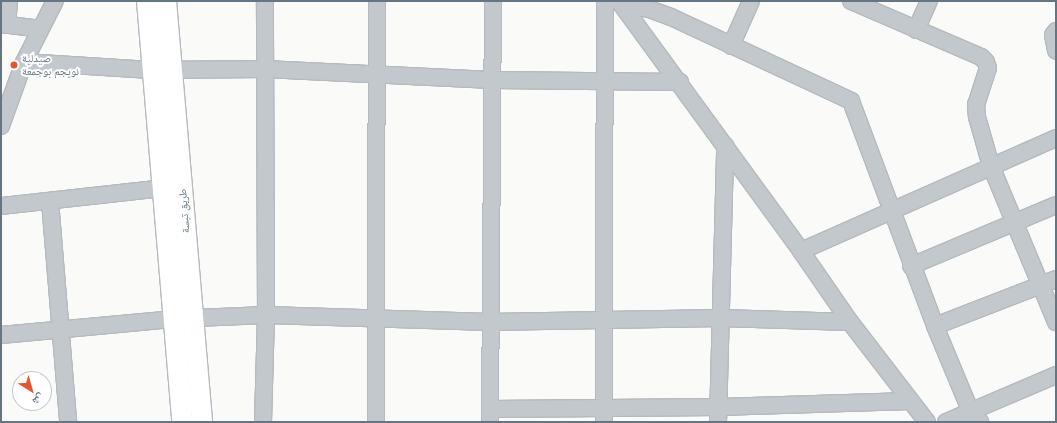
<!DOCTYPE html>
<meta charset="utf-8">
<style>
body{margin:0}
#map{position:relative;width:1057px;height:423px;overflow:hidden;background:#fafaf8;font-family:"Golos Text","Noto Naskh Arabic",sans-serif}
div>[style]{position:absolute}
.roads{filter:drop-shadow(1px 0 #b5babe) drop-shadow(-1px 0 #b5babe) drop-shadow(0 1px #b5babe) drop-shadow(0 -1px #b5babe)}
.minor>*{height:16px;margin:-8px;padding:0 8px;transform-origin:8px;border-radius:8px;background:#c3c8cc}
.major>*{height:20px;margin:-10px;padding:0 10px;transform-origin:10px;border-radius:10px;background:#fff}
.dots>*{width:11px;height:11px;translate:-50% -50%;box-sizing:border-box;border:2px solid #fff;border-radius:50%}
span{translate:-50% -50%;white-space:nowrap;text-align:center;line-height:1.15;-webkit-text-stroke:4px #fff;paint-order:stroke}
.poi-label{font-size:11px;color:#657683}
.left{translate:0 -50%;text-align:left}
.street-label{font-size:11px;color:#657683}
.frame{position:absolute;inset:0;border:2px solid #657683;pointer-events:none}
.north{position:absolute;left:12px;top:371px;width:40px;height:40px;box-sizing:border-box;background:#fff;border:1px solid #c1c8cd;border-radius:50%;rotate:143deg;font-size:11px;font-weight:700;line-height:16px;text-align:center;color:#657683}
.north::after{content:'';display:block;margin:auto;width:14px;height:18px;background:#e4572e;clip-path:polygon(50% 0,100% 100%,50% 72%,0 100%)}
</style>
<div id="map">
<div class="roads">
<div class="minor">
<i style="left:619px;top:1px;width:309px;rotate:53.9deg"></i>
<i style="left:801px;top:251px;width:86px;rotate:55.4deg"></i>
<i style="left:850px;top:322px;width:126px;rotate:52.4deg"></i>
<i style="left:851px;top:1px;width:142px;rotate:23.3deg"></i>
<i style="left:981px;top:57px;width:7px;rotate:45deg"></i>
<i style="left:986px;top:62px;width:6px;rotate:72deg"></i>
<i style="left:988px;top:68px;width:38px;rotate:108deg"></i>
<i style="left:976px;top:104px;width:13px;rotate:86deg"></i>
<i style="left:977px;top:117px;width:51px;rotate:74.1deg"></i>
<i style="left:991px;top:166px;width:169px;rotate:67.4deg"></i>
<i style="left:622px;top:5px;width:27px;rotate:8deg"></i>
<i style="left:649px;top:9px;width:23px;rotate:20deg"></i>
<i style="left:671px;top:17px;width:199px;rotate:25deg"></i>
<i style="left:851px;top:101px;width:240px;rotate:69.5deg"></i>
<i style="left:935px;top:326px;width:91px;rotate:67.4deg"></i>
<i style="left:970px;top:410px;width:16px;rotate:50deg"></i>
<i style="left:1px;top:24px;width:38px;rotate:7deg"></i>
<i style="left:7px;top:25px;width:24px;rotate:-85deg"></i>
<i style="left:916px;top:30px;width:32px;rotate:-66deg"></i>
<i style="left:1056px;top:31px;width:5px;rotate:127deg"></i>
<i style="left:1053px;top:35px;width:16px;rotate:79deg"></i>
<i style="left:731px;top:46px;width:49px;rotate:-66deg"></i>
<i style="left:24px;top:62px;width:127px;rotate:3.6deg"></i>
<i style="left:151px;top:70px;width:114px;rotate:-0.5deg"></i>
<i style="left:265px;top:69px;width:227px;rotate:2.8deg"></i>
<i style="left:492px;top:80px;width:188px;rotate:0.6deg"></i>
<i style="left:1px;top:126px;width:68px;rotate:-70.2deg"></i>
<i style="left:24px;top:62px;width:68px;rotate:-63.1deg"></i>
<i style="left:50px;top:201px;width:222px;rotate:85.3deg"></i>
<i style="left:1px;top:206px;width:164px;rotate:-6.3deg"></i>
<i style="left:801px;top:251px;width:279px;rotate:-23.9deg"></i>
<i style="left:911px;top:266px;width:157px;rotate:-22.8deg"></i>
<i style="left:935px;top:326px;width:130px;rotate:-21.2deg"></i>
<i style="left:1px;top:335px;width:172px;rotate:-5.3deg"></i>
<i style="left:172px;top:319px;width:94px;rotate:-2.4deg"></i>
<i style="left:266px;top:315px;width:224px;rotate:1.8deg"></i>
<i style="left:490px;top:322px;width:231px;rotate:-1deg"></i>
<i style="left:721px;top:318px;width:129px;rotate:1.8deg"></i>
<i style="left:490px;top:409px;width:229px;rotate:-0.5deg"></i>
<i style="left:719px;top:407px;width:191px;rotate:-1.8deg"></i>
<i style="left:263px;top:422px;width:107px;rotate:-88.4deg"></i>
<i style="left:266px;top:315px;width:314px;rotate:-90.2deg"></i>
<i style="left:376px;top:422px;width:421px;rotate:-89.9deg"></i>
<i style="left:490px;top:422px;width:421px;rotate:-89.6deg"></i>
<i style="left:604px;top:422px;width:421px;rotate:-89.9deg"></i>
<i style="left:718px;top:422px;width:276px;rotate:-88.5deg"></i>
<i style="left:946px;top:422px;width:120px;rotate:-23.1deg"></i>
</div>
<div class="major">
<i style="left:147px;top:1px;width:422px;rotate:85.2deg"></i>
<i style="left:166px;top:1px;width:423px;rotate:85.1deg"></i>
</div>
</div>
<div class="dots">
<i style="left:14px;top:65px;background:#e4572e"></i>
</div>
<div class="poi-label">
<span class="left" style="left:22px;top:65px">صيدلية<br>نويجم بوجمعة</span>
</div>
<div class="street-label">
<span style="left:184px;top:211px;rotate:-94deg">طريق تبسة</span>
</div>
<div class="frame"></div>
<div class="north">ش</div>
</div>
